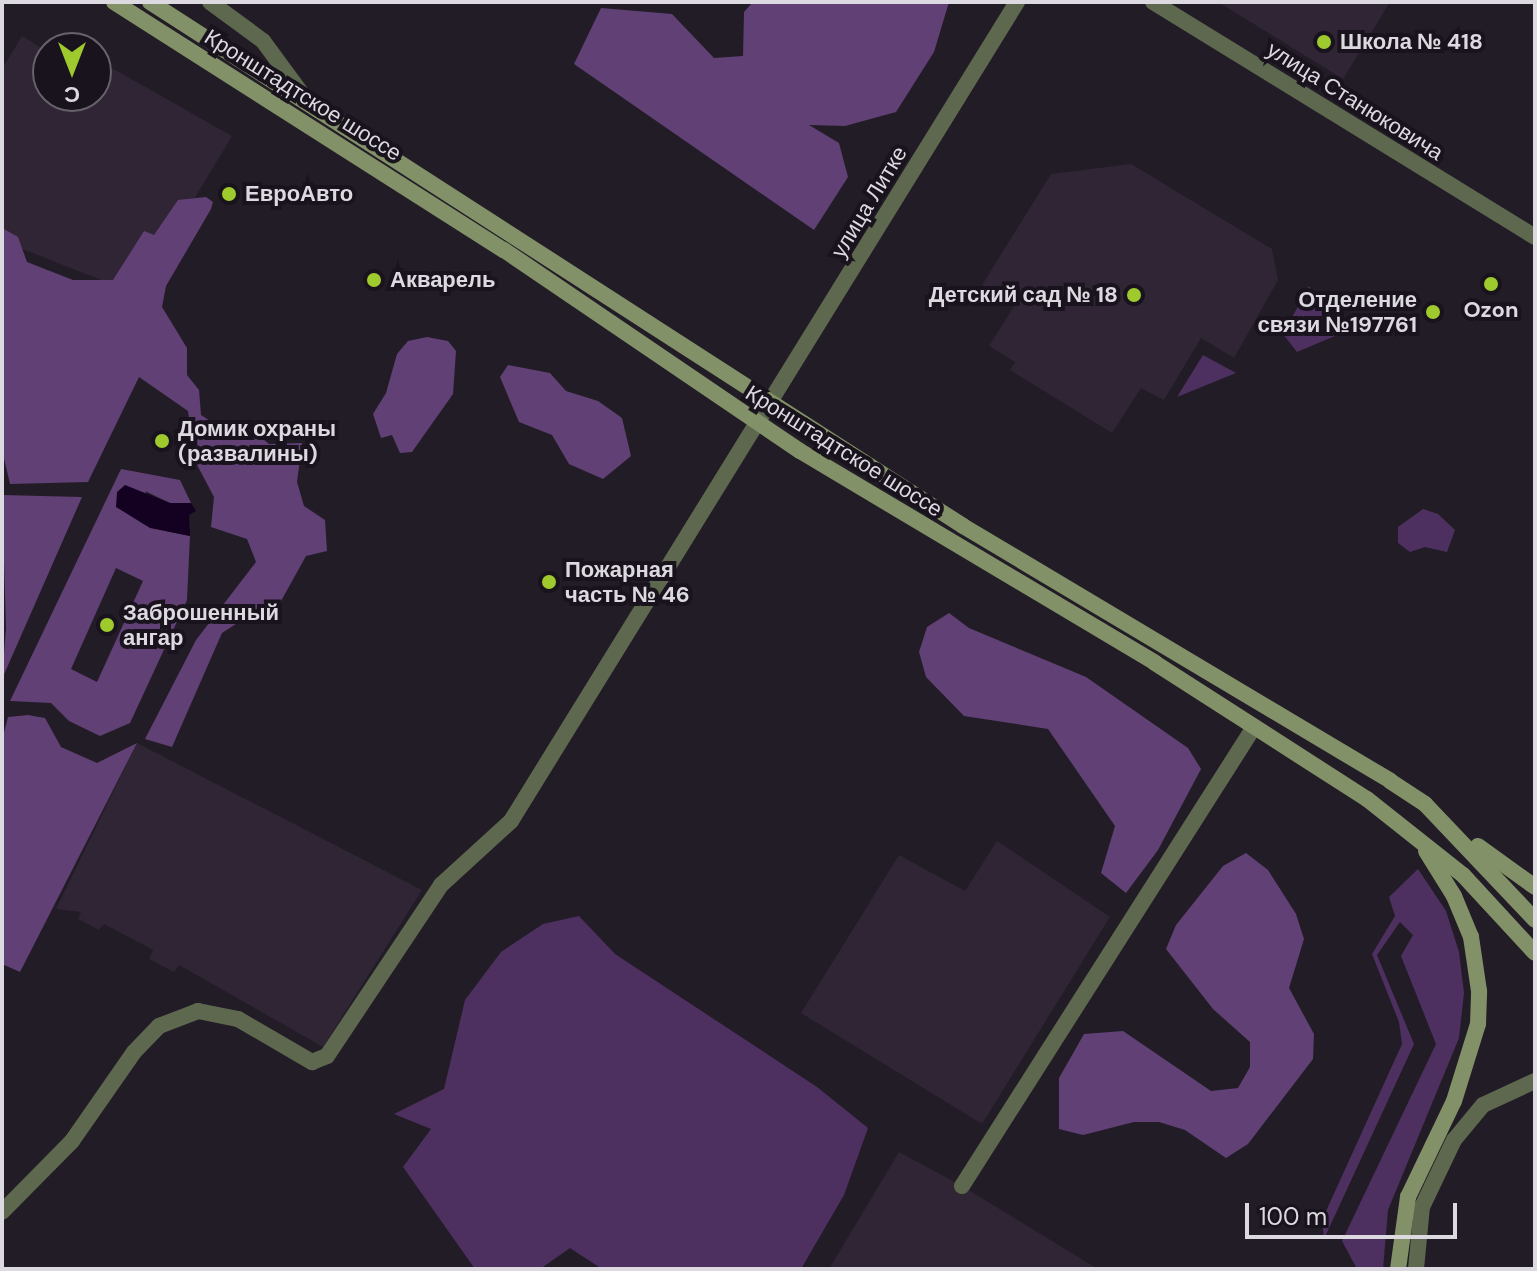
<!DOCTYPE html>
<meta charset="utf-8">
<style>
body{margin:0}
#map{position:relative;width:1537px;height:1271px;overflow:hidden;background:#221c27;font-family:"DM Sans",sans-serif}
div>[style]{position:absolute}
.built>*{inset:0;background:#2f2534}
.green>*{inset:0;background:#4d305f}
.forest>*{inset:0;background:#614075}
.water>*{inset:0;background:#140020}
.minor>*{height:16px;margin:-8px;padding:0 8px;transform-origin:8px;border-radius:8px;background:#5e684e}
.tertiary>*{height:16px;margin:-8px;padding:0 8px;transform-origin:8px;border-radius:8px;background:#5e684e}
.secondary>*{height:16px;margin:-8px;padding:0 8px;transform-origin:8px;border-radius:8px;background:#829167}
.dots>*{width:22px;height:22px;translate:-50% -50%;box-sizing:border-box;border:4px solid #19131d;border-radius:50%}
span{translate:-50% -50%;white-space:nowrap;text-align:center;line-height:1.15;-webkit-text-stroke:8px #19131d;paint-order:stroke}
.poi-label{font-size:22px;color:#ddd9e0;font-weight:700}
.left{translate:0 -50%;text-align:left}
.right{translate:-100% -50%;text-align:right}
.street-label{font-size:22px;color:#ddd9e0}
.frame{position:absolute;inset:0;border:4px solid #ddd9e0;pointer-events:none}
.north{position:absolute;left:32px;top:32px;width:80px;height:80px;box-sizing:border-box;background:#19131d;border:2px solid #67626b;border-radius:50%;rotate:180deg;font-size:22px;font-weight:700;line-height:32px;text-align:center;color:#ddd9e0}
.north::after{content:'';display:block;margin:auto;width:28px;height:36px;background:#9fca2d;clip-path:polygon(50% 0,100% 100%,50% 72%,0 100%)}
.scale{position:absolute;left:1245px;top:1203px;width:212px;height:36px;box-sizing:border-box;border:4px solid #ddd9e0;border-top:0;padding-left:10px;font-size:24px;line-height:28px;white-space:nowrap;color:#ddd9e0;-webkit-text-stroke:6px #19131d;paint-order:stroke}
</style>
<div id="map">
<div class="built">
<i style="clip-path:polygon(1218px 2px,1390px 2px,1343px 79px)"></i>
<i style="clip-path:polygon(22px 36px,48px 52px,48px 96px,96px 96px,96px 59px,232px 136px,137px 294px,2px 241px,2px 69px)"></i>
<i style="clip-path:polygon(1131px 164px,1272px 249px,1278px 280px,1234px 358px,1201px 338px,1164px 400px,1141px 388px,1112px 433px,1010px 370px,1015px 362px,989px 346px,1014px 306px,982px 285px,1051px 174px)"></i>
<i style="clip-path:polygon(137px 743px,422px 890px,323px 1047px,179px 965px,174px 972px,149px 959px,153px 950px,104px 924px,99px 930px,78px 919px,81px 912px,56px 909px)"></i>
<i style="clip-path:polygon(997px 841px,1110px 917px,982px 1124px,801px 1013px,899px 855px,965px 891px)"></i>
<i style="clip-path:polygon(899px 1152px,962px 1186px,1098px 1269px,829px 1269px)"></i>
</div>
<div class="green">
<i style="clip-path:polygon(1309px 286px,1342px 333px,1297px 352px,1283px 334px)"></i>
<i style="clip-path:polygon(1203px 355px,1236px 373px,1177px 397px)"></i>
<i style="clip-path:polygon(1423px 509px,1438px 514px,1455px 530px,1447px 552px,1425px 547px,1410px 552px,1398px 543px,1398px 527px)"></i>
<i style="clip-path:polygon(1418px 869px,1446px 911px,1459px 952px,1464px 993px,1459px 1038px,1388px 1210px,1383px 1269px,1357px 1269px,1342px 1241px,1436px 1044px,1401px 956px,1413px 935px,1400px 922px,1377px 955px,1414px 1044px,1324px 1239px,1322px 1220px,1402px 1044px,1399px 1022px,1372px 954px,1395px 916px,1389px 897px)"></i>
<i style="clip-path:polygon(579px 916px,615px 954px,817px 1087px,868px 1128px,844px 1195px,801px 1269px,602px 1269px,570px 1248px,540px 1269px,475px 1269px,403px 1167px,431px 1129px,394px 1114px,444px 1089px,465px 1000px,501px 952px,543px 924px)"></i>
</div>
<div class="forest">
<i style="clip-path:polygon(753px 2px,949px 2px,934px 52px,896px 112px,845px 126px,809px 125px,839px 143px,848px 177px,814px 230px,574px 64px,601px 8px,672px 14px,714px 58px,743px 56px,744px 12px)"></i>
<i style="clip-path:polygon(206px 197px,213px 202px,211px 209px,166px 286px,162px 307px,187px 348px,187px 375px,199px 390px,201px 415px,235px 437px,251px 429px,269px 444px,302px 443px,297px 482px,304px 506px,325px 520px,327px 551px,306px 556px,276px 610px,256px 611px,222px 633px,172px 747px,145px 739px,196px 640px,256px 562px,247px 539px,211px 527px,214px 497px,195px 461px,188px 411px,139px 377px,88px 482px,10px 484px,2px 450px,2px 228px,18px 237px,27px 262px,73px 280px,113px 280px,144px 231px,154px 235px,178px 200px)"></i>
<i style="clip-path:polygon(427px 337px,448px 341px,456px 351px,453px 394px,412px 452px,400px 453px,392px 435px,381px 438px,373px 414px,386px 393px,397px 354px,408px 341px)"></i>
<i style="clip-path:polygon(508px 365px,550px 373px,566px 391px,598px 401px,622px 418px,631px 456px,603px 479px,569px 464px,552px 435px,519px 422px,500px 377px)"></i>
<i style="clip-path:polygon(evenodd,121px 469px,180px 480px,191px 503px,170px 503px,145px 491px,166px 531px,190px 536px,187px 600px,130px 723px,100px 736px,69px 721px,51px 703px,10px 701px,121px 469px,116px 568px,143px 581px,97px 682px,71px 669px,116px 568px)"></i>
<i style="clip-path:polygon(2px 495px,82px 497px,2px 679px,6px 628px)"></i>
<i style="clip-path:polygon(949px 613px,969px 628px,1086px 677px,1188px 748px,1201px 769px,1158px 850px,1126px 893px,1101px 873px,1115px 826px,1048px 729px,964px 716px,926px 677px,919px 652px,927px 627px)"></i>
<i style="clip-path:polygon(28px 715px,45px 718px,61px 747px,97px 763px,137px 743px,20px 972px,2px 964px,2px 740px,8px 717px)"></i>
<i style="clip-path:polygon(1246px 853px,1268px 870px,1296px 914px,1304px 939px,1289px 988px,1314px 1034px,1313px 1059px,1248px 1144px,1226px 1158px,1185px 1130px,1159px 1122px,1134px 1122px,1083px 1135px,1059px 1129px,1059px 1078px,1084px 1034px,1123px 1031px,1211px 1091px,1238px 1088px,1250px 1067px,1250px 1042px,1213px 1009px,1166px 949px,1176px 925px,1223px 866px)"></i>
</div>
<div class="water">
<i style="clip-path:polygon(125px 485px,170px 503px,191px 503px,196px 511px,189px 515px,190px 536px,150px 528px,116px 507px,117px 492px)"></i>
</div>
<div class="minor">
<i style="left:210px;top:2px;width:66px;rotate:36.3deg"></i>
<i style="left:263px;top:41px;width:76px;rotate:53.6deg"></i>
<i style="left:1153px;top:2px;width:448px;rotate:31.6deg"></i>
<i style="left:962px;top:1186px;width:544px;rotate:-57.54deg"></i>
<i style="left:2px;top:1212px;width:100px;rotate:-45.4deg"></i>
<i style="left:72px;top:1141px;width:108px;rotate:-55.1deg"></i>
<i style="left:134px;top:1052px;width:36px;rotate:-46deg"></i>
<i style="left:159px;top:1026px;width:42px;rotate:-21deg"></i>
<i style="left:198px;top:1011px;width:41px;rotate:11.3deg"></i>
<i style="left:238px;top:1019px;width:86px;rotate:30.2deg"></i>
<i style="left:312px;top:1062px;width:16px;rotate:-22deg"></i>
<i style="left:327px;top:1056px;width:206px;rotate:-56.3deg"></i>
<i style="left:441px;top:885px;width:95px;rotate:-42.4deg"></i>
<i style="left:511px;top:821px;width:963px;rotate:-58.29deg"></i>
</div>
<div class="tertiary">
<i style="left:1416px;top:1269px;width:62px;rotate:-84.5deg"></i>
<i style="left:1422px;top:1207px;width:74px;rotate:-64.5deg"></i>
<i style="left:1454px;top:1140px;width:45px;rotate:-50.4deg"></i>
<i style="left:1483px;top:1105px;width:57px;rotate:-24.8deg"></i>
</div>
<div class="secondary">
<i style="left:114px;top:2px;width:462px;rotate:32.5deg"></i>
<i style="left:504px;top:250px;width:358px;rotate:34.2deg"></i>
<i style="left:800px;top:451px;width:413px;rotate:30.8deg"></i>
<i style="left:1155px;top:663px;width:252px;rotate:32.7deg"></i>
<i style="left:1367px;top:799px;width:122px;rotate:38.4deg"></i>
<i style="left:1463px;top:875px;width:106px;rotate:47.3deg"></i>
<i style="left:150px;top:2px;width:967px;rotate:32.8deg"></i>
<i style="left:963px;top:526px;width:497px;rotate:30.8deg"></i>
<i style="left:1390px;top:781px;width:42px;rotate:33.3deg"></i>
<i style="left:1425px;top:804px;width:160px;rotate:46.5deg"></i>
<i style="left:1478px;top:846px;width:70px;rotate:35.7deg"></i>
<i style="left:1398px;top:1269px;width:73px;rotate:-82.1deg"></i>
<i style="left:1408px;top:1197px;width:106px;rotate:-64.4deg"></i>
<i style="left:1454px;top:1101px;width:81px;rotate:-72.7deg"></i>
<i style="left:1478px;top:1024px;width:33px;rotate:-88deg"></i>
<i style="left:1479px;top:991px;width:55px;rotate:-98.4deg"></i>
<i style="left:1471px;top:937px;width:44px;rotate:-112.5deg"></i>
<i style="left:1454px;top:896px;width:53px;rotate:-121.9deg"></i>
</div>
<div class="dots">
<i style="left:1324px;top:42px;background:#9fca2d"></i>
<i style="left:229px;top:194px;background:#9fca2d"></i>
<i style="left:374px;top:280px;background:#9fca2d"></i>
<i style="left:1491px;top:284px;background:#9fca2d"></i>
<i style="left:1134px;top:295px;background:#9fca2d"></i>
<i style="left:1433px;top:312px;background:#9fca2d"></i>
<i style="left:162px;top:441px;background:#9fca2d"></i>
<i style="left:549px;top:582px;background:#9fca2d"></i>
<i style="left:107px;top:625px;background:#9fca2d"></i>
</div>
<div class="poi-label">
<span class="left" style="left:1340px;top:42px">Школа № 418</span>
<span class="left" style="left:245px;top:194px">ЕвроАвто</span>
<span class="left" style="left:390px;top:280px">Акварель</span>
<span class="right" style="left:1118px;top:295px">Детский сад № 18</span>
<span class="right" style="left:1417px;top:312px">Отделение<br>связи №197761</span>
<span style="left:1491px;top:310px">Ozon</span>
<span class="left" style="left:178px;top:441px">Домик охраны<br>(развалины)</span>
<span class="left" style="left:565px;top:582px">Пожарная<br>часть № 46</span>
<span class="left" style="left:123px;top:625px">Заброшенный<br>ангар</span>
</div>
<div class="street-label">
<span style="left:303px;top:95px;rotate:32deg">Кронштадтское шоссе</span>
<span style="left:1355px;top:101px;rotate:32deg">улица Станюковича</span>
<span style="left:869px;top:202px;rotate:-59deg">улица Литке</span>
<span style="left:844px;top:451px;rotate:32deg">Кронштадтское шоссе</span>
</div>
<div class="frame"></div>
<div class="north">С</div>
<div class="scale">100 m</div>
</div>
